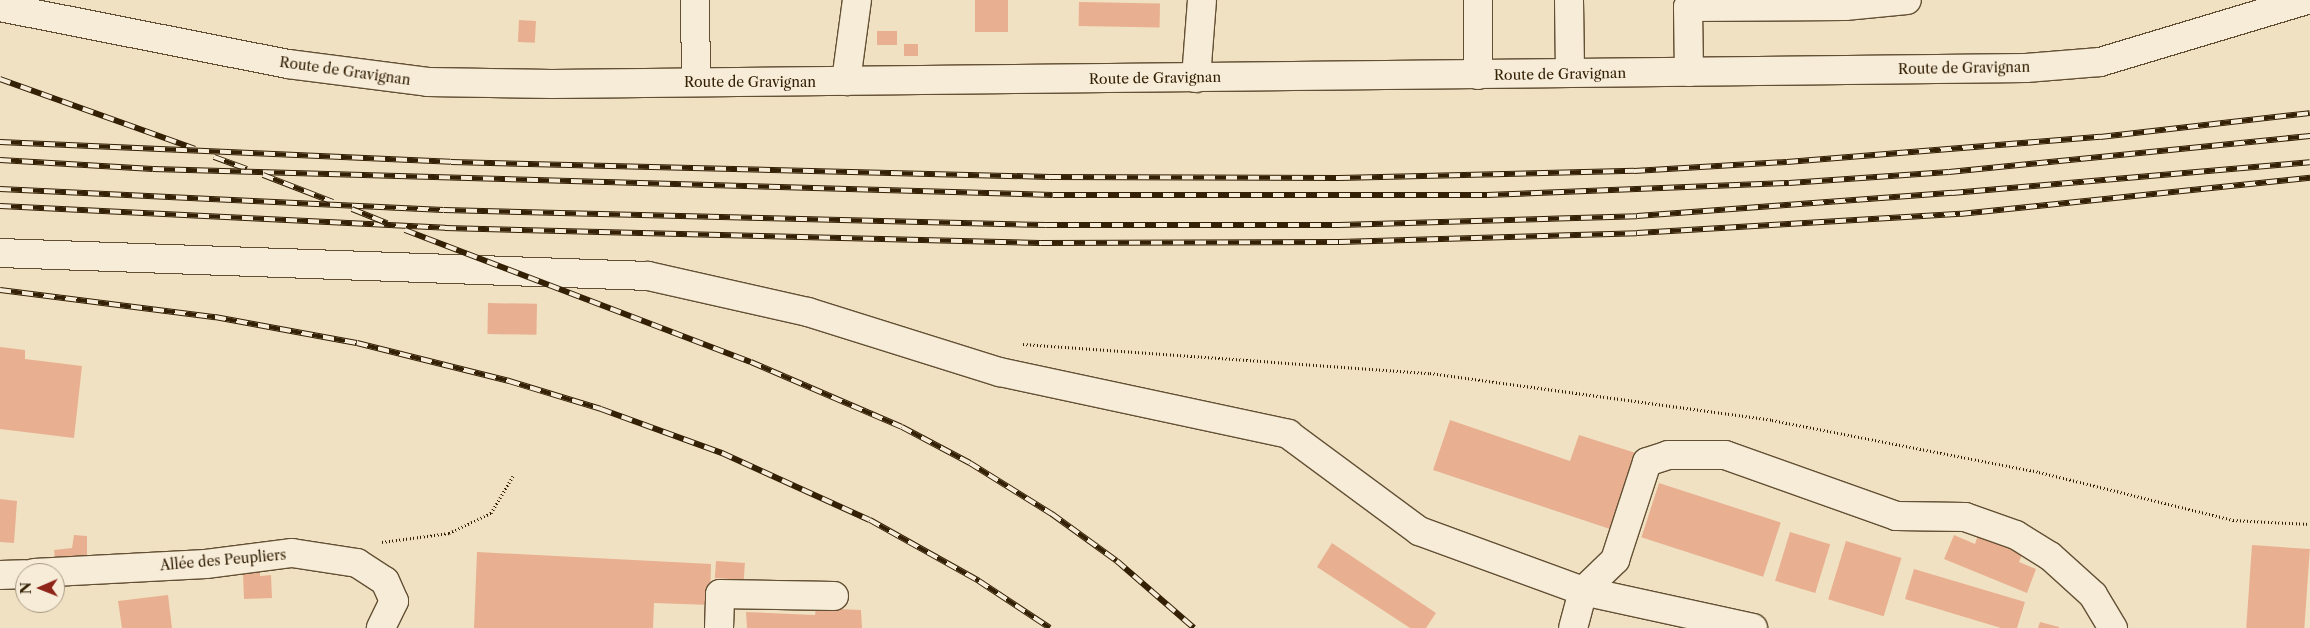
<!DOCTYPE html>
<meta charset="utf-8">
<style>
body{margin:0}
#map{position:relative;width:2310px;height:628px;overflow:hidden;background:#f1e1c3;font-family:"Libre Caslon Text",serif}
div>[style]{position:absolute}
.building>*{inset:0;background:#e8b090;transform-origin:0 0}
.path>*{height:3px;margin-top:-1.5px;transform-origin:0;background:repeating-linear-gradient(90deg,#342005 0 1px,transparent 0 3.5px)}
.roads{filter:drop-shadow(1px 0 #635034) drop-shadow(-1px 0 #635034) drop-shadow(0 1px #635034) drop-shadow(0 -1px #635034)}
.minor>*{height:28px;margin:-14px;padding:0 14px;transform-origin:14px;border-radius:14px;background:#f6ecd8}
.rail>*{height:5.5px;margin-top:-2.75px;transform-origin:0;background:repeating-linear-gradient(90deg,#f6ecd8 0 11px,#342005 0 22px);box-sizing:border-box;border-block:1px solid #342005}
span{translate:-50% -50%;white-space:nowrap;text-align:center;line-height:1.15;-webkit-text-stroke:5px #f6ecd8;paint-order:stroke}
.street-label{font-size:14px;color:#342005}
.north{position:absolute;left:15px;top:563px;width:50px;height:50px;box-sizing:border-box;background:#f6ecd8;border:1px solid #a89a84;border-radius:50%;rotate:269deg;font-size:14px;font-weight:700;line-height:20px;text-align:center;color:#342005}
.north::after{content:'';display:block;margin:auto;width:18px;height:22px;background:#8f2418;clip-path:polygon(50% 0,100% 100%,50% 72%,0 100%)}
</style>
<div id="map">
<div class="building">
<i style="left:975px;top:0;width:33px;height:32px"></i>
<i style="left:1079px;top:2px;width:81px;height:24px;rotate:1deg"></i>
<i style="left:519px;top:20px;width:17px;height:22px;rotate:3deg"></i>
<i style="left:897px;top:31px;width:14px;height:20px;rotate:90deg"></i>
<i style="left:904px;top:44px;width:14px;height:12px"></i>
<i style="left:488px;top:303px;width:49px;height:31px;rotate:1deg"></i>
<i style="clip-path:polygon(0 347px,25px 350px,25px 359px,82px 366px,74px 438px,0 429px)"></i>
<i style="clip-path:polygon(1450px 420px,1570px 461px,1579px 435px,1639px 454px,1613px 530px,1433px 470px)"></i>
<i style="left:1659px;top:483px;width:128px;height:57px;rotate:18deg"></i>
<i style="clip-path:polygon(0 499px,17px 501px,14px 543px,0 542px)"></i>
<i style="clip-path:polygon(1980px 529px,2025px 547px,2019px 562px,2036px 569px,2027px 593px,1944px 559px,1954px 535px,1975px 544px)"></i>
<i style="left:1790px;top:532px;width:42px;height:51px;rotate:17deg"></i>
<i style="clip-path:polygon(74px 535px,87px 536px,87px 565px,56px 568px,54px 550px,72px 548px)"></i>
<i style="left:1846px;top:541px;width:58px;height:61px;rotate:17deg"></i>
<i style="clip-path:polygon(1332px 543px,1436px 613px,1426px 628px,1410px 628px,1317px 567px)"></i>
<i style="left:2252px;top:545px;width:58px;height:83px;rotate:4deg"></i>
<i style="clip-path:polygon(477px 552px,711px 564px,710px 605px,654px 603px,653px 628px,474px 628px)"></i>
<i style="left:716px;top:561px;width:29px;height:17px;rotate:4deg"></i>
<i style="clip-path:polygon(1914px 569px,2025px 602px,2017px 628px,2001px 628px,1905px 599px)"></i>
<i style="clip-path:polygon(260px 572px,260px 576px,271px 575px,272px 598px,244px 599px,243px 574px)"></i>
<i style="clip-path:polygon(168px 595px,172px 628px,122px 628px,118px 601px)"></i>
<i style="clip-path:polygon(816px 608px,861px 610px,862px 628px,747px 628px,746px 612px,815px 615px)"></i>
<i style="clip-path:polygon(2040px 622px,2059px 627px,2059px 628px,2038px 628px)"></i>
</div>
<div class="path">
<i style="left:1023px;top:344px;width:408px;rotate:4.1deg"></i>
<i style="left:1430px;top:373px;width:345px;rotate:7.8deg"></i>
<i style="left:1772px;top:420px;width:272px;rotate:11deg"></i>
<i style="left:2039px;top:472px;width:200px;rotate:13.9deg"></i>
<i style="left:2233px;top:520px;width:77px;rotate:3deg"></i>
<i style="left:382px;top:542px;width:68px;rotate:-7.7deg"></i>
<i style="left:449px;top:533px;width:47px;rotate:-25.5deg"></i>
<i style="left:491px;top:513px;width:43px;rotate:-59.3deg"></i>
</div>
<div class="roads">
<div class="minor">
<i style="left:695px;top:0;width:82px;rotate:89.3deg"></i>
<i style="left:1478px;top:0;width:75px;rotate:90deg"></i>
<i style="left:1569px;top:0;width:73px;rotate:89.2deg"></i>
<i style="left:0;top:7px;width:294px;rotate:11.2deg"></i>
<i style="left:288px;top:64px;width:141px;rotate:7.3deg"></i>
<i style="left:428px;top:82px;width:124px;rotate:0.9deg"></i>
<i style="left:552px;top:84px;width:1474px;rotate:-0.62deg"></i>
<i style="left:2026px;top:68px;width:74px;rotate:-4.6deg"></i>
<i style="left:2100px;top:62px;width:216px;rotate:-16.7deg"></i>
<i style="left:1689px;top:72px;width:65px;rotate:-90.9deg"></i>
<i style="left:1688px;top:7px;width:157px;rotate:-0.4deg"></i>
<i style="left:1845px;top:6px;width:62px;rotate:-5.5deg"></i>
<i style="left:1196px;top:78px;width:78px;rotate:-85.6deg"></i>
<i style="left:846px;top:81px;width:82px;rotate:-82.3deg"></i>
<i style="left:0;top:253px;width:648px;rotate:2.03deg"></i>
<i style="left:648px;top:276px;width:164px;rotate:12.7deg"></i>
<i style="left:808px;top:312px;width:201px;rotate:17.4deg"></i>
<i style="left:1000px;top:372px;width:295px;rotate:12.1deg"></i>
<i style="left:1288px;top:434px;width:163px;rotate:36.5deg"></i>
<i style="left:1419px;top:531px;width:175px;rotate:20.1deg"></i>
<i style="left:1583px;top:591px;width:38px;rotate:105deg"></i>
<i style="left:34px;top:573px;width:172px;rotate:-3deg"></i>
<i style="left:206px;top:564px;width:87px;rotate:-7.3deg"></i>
<i style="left:292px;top:553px;width:66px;rotate:8.7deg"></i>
<i style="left:357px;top:563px;width:33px;rotate:33deg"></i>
<i style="left:385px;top:581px;width:22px;rotate:66deg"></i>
<i style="left:394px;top:601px;width:30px;rotate:116deg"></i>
<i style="left:0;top:575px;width:25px;rotate:-2deg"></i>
<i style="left:1583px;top:591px;width:45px;rotate:-44.1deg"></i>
<i style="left:1615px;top:560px;width:103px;rotate:-71.9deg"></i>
<i style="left:1647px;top:462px;width:22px;rotate:-18deg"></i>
<i style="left:1668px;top:455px;width:57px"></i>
<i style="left:1725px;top:455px;width:182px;rotate:19.6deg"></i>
<i style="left:1896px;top:516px;width:69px;rotate:0.8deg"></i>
<i style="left:1965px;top:517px;width:54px;rotate:19.4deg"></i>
<i style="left:2016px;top:535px;width:40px;rotate:32deg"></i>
<i style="left:2050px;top:556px;width:58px;rotate:42.2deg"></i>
<i style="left:2093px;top:595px;width:39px;rotate:59deg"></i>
<i style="left:1583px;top:591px;width:174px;rotate:12.3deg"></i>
<i style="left:719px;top:628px;width:34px;rotate:-88deg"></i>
<i style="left:720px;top:594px;width:114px;rotate:1deg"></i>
</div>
</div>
<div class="rail">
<i style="left:0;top:79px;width:207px;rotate:19.7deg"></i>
<i style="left:0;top:142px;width:451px;rotate:2.5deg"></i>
<i style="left:451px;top:162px;width:599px;rotate:1.43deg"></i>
<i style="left:1050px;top:177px;width:289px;rotate:0.2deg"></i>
<i style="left:1339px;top:178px;width:295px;rotate:-1.4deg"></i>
<i style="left:1634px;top:171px;width:153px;rotate:-3.4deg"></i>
<i style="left:1787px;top:162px;width:314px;rotate:-4.6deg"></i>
<i style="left:2100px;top:137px;width:211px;rotate:-6.5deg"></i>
<i style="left:214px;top:157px;width:35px;rotate:20deg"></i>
<i style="left:0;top:160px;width:153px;rotate:3.4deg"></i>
<i style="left:153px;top:169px;width:900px;rotate:1.65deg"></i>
<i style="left:1053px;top:195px;width:434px"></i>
<i style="left:1487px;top:195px;width:302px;rotate:-2.3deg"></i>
<i style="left:1789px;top:183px;width:160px;rotate:-3.9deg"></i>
<i style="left:1949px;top:172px;width:363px;rotate:-5.7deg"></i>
<i style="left:263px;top:175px;width:75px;rotate:21.1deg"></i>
<i style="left:0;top:189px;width:444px;rotate:2.7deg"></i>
<i style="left:444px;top:210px;width:602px;rotate:1.43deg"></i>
<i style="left:1046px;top:225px;width:293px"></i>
<i style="left:1339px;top:225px;width:298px;rotate:-1.7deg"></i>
<i style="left:1637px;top:216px;width:316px;rotate:-4.2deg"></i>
<i style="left:1952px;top:193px;width:359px;rotate:-4.9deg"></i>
<i style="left:0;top:206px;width:446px;rotate:2.8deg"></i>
<i style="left:445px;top:228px;width:596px;rotate:1.44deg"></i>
<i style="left:1041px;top:243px;width:298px;rotate:-0.2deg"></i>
<i style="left:1339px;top:242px;width:298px;rotate:-1.7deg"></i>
<i style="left:1637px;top:233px;width:324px;rotate:-3.4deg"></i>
<i style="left:1960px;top:214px;width:352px;rotate:-5.9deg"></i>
<i style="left:352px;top:209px;width:38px;rotate:22deg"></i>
<i style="left:405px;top:230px;width:370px;rotate:20.9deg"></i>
<i style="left:751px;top:362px;width:164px;rotate:23.3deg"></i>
<i style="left:902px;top:427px;width:77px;rotate:27.9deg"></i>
<i style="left:970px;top:463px;width:97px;rotate:31.9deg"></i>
<i style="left:1052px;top:514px;width:80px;rotate:35.9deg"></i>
<i style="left:1117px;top:561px;width:102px;rotate:41deg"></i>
<i style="left:0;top:290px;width:217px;rotate:7.2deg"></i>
<i style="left:215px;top:317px;width:144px;rotate:10.4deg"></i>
<i style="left:357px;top:343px;width:157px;rotate:14deg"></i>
<i style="left:509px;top:381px;width:96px;rotate:16.9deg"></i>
<i style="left:601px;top:409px;width:129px;rotate:20deg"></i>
<i style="left:722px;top:453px;width:162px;rotate:24.4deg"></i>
<i style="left:870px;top:520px;width:125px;rotate:29.2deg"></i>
<i style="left:979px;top:581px;width:85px;rotate:33.5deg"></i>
</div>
<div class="street-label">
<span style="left:1964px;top:68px;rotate:-1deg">Route de Gravignan</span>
<span style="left:345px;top:71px;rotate:8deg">Route de Gravignan</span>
<span style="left:1560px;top:74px;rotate:-1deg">Route de Gravignan</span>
<span style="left:1155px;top:78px;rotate:-1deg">Route de Gravignan</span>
<span style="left:750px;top:82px">Route de Gravignan</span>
<span style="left:223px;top:560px;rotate:-5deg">Allée des Peupliers</span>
</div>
<div class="north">N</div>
</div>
